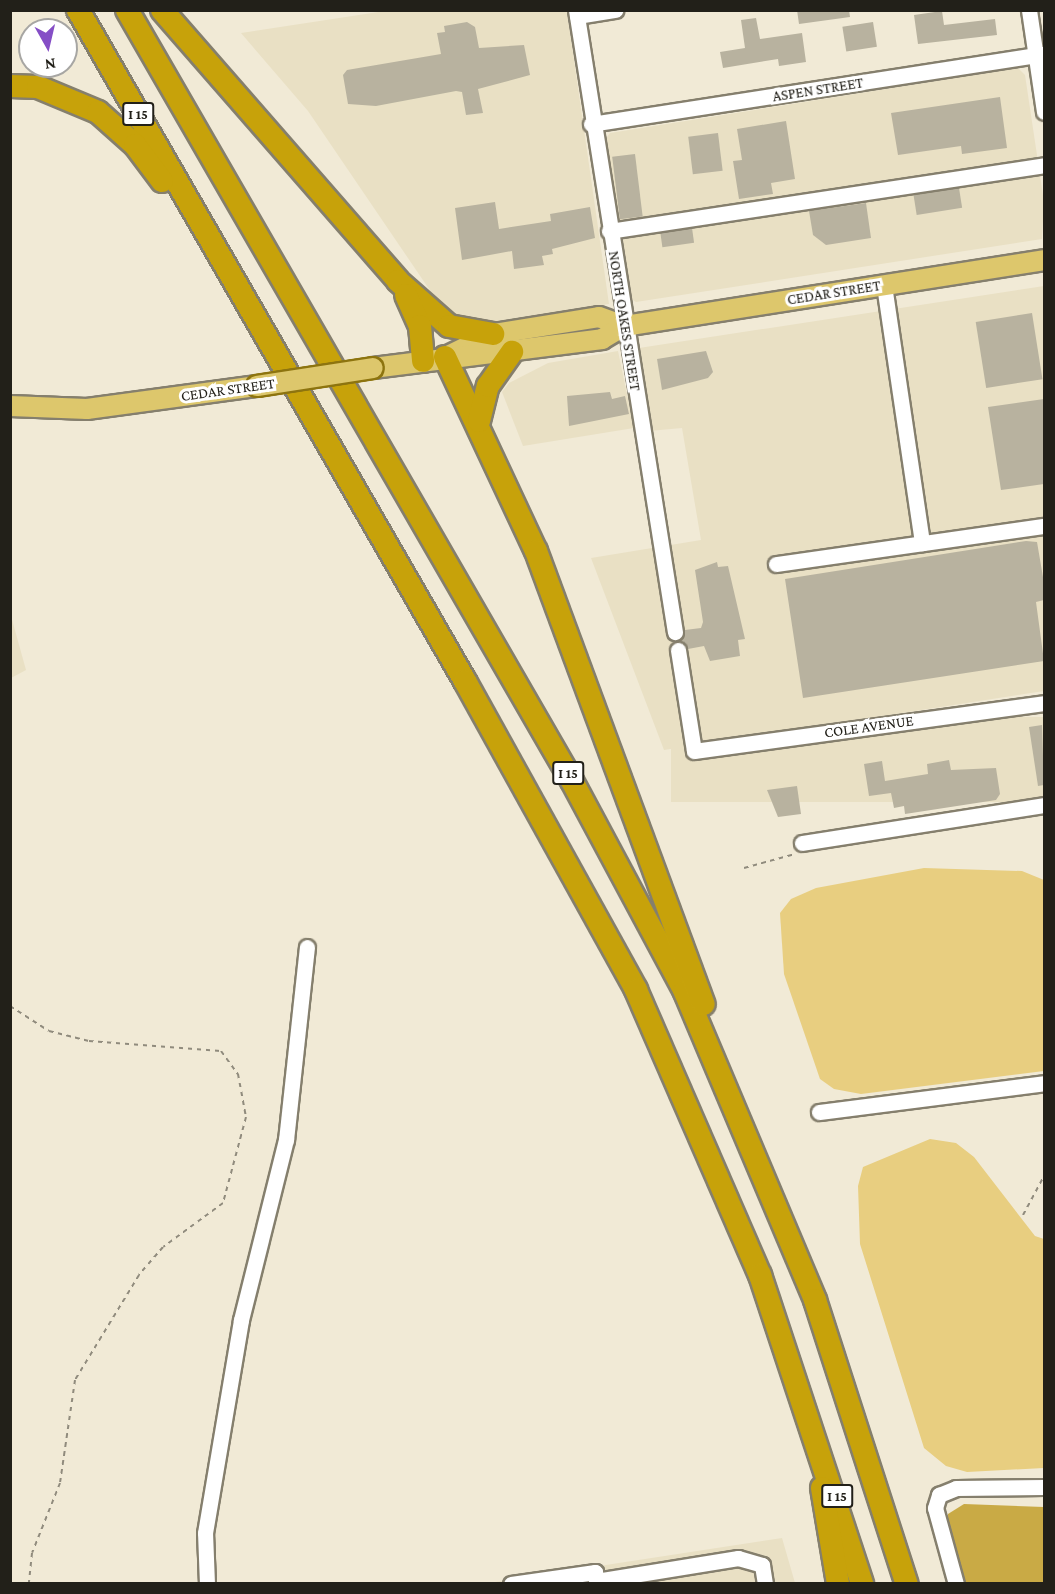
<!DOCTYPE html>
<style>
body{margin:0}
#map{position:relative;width:1055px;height:1594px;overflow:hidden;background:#f1ead6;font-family:"Crimson Pro",serif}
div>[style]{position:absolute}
.built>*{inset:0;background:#e9e0c4;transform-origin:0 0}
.green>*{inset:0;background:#e8ce80}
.water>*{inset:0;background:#c9aa45}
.building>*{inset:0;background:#b8b29f;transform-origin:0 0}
.path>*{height:2px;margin-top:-1px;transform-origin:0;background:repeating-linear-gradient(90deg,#908b7d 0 4.5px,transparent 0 9px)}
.roads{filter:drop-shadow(2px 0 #857f6d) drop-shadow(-2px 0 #857f6d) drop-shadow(0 2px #857f6d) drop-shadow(0 -2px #857f6d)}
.minor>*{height:15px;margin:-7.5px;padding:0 7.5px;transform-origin:7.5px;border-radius:7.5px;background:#fff}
.major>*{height:20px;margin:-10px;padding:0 10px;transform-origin:10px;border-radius:10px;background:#ddc76c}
.highway>*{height:22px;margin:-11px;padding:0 11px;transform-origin:11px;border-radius:11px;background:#c7a20a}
.bridges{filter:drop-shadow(2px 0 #8d740f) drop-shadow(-2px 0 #8d740f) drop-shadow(0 2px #8d740f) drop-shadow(0 -2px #8d740f)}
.major-bridge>*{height:20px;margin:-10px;padding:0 10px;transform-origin:10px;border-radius:10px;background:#ddc76c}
span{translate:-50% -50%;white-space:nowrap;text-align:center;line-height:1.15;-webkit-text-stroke:6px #fff;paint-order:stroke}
.shield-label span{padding:2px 4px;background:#fff;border:2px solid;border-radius:4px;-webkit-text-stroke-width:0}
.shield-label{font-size:14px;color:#222019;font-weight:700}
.street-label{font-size:15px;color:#222019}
.frame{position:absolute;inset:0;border:12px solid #222019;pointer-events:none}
.north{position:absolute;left:18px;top:18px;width:60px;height:60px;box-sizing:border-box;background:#fff;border:2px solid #a7a6a3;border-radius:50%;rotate:172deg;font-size:16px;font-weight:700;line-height:24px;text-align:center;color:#222019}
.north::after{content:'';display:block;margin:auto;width:21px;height:27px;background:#854ec6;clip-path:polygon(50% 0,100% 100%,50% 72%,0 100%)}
</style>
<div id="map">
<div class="built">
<i style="clip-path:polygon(385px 11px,567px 11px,609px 304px,490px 323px,446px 314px,308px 111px,241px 33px)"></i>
<i style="clip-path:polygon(1018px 68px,1025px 75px,1044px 202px,1042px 239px,636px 302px,627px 296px,604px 141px,610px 133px)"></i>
<i style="clip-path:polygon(1044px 286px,1044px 691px,664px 750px,591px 558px,701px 540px,682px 428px,649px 431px,639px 348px)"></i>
<i style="clip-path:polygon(618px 351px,634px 428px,523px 446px,502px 392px,509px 383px,548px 363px)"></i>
<i style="clip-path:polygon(11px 616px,26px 670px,11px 678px,10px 678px)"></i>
<i style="left:1044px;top:717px;width:85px;height:373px;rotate:90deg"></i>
<i style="clip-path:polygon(782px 1538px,795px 1583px,482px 1584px)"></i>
</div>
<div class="green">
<i style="clip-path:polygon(924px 868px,1022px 871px,1044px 880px,1044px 1071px,861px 1094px,834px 1089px,820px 1079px,784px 974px,780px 913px,791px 899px,816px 888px)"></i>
<i style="clip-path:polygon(930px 1139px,956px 1143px,974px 1157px,1035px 1236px,1044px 1239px,1044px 1468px,967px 1472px,946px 1466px,924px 1448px,860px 1244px,858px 1186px,863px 1167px)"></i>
</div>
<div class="water">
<i style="clip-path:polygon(964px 1504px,1044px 1507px,1044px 1583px,965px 1583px,947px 1532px,948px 1514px)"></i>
</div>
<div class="building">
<i style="clip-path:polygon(797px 10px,849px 10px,850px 17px,799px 24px)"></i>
<i style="clip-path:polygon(942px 11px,944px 25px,995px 19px,997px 35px,918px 44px,914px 15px)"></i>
<i style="clip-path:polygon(756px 18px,760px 39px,802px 33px,806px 62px,779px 66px,778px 59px,723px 68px,720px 52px,745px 48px,741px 20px)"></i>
<i style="clip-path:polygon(467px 22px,475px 27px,479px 48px,524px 45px,530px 75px,478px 89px,483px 113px,466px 115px,462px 92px,456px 91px,376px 106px,348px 104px,343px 75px,347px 70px,441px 54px,437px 33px,445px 32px,444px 26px)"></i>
<i style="left:873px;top:22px;width:25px;height:31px;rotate:81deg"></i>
<i style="clip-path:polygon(1000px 97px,1007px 148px,962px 154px,961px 146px,898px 155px,891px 113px)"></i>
<i style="clip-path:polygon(786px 121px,795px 179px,771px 183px,773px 194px,739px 199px,733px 161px,742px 160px,737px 129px)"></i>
<i style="left:718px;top:133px;width:38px;height:30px;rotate:83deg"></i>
<i style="left:635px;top:154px;width:63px;height:23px;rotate:83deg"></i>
<i style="left:959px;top:188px;width:20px;height:46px;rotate:81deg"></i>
<i style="clip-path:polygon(495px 202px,499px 229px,551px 221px,550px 214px,590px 207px,595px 238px,552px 249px,553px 254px,542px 256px,544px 265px,514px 269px,512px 251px,462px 260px,455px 208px)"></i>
<i style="clip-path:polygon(866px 203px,871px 238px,826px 245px,813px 235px,809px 211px)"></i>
<i style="left:692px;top:228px;width:15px;height:32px;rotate:82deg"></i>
<i style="left:1032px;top:313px;width:67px;height:57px;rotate:81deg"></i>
<i style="clip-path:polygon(706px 351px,713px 372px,708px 378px,662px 390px,657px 359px)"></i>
<i style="clip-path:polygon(610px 392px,612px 399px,625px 396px,629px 414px,569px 426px,567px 396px)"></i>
<i style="clip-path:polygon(1044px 399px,1044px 484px,1001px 490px,988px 407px)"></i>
<i style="clip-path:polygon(1026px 541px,1037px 542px,1044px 583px,1044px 600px,1036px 602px,1044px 661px,803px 698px,785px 579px)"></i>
<i style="clip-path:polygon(717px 562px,718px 567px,728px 566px,745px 639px,738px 640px,740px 656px,710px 661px,704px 646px,688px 649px,679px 641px,685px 630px,701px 628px,703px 622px,695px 570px)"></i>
<i style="clip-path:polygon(1042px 725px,1044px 785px,1038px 786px,1029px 727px)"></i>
<i style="clip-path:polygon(949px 760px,951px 770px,996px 768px,1000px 794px,996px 800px,905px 814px,904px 806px,894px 808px,891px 793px,869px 796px,864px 764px,882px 761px,885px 781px,928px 774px,927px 764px)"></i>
<i style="clip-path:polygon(797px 786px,801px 814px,778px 817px,767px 790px)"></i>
</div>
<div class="path">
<i style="left:744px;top:868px;width:53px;rotate:-15.4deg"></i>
<i style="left:10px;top:1006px;width:46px;rotate:32.7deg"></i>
<i style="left:49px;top:1031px;width:41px;rotate:14deg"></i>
<i style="left:89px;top:1041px;width:132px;rotate:4.3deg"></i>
<i style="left:221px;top:1051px;width:29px;rotate:54deg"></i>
<i style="left:238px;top:1074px;width:44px;rotate:79.5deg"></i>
<i style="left:246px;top:1117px;width:89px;rotate:105deg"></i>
<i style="left:223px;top:1203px;width:74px;rotate:143.7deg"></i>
<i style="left:163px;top:1247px;width:37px;rotate:131deg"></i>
<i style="left:139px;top:1275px;width:123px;rotate:121.4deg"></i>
<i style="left:75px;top:1380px;width:104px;rotate:98.3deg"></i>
<i style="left:60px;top:1483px;width:75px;rotate:111.8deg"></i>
<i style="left:32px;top:1553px;width:31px;rotate:96deg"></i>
<i style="left:1023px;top:1215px;width:44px;rotate:-61.7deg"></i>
</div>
<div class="roads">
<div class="minor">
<i style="left:576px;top:10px;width:630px;rotate:80.96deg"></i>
<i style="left:1029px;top:10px;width:103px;rotate:81.6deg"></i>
<i style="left:577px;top:16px;width:39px;rotate:-9deg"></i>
<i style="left:591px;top:124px;width:458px;rotate:-8.8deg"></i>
<i style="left:609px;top:231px;width:440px;rotate:-8.6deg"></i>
<i style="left:884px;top:285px;width:261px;rotate:81.6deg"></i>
<i style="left:776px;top:564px;width:271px;rotate:-8.1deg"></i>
<i style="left:678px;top:650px;width:102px;rotate:81deg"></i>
<i style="left:694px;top:751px;width:353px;rotate:-7.8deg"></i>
<i style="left:802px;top:843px;width:245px;rotate:-8.9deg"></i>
<i style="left:819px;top:1112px;width:227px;rotate:-7.3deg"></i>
<i style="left:596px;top:1581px;width:144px;rotate:-9.2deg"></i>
<i style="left:738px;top:1558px;width:25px;rotate:16deg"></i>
<i style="left:762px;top:1565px;width:19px;rotate:81deg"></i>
<i style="left:207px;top:1584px;width:51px;rotate:-92.2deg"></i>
<i style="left:205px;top:1533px;width:216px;rotate:-80.4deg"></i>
<i style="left:241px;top:1320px;width:186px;rotate:-76deg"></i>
<i style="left:286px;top:1140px;width:194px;rotate:-83.8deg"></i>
<i style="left:511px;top:1584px;width:85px;rotate:-8.1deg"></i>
<i style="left:595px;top:1572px;width:12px;rotate:81deg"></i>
<i style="left:956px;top:1584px;width:79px;rotate:-105.4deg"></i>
<i style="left:935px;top:1508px;width:14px;rotate:-73deg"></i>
<i style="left:939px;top:1495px;width:18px;rotate:-22deg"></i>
<i style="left:956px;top:1488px;width:88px;rotate:-0.7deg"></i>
</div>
<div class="major">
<i style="left:448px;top:356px;width:50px;rotate:-26.1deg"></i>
<i style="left:493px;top:334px;width:107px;rotate:-9.1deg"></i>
<i style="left:599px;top:317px;width:27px;rotate:20deg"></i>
<i style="left:373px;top:368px;width:231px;rotate:-7.2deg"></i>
<i style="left:602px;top:339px;width:26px;rotate:-31deg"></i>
<i style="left:624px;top:326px;width:425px;rotate:-8.9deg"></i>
<i style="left:10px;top:406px;width:77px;rotate:2.2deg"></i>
<i style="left:87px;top:409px;width:172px;rotate:-7.7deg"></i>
</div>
<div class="highway">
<i style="left:78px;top:10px;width:775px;rotate:60.03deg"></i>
<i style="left:465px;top:681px;width:353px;rotate:61deg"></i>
<i style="left:636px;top:990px;width:311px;rotate:66.5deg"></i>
<i style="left:760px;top:1275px;width:325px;rotate:71.7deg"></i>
<i style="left:127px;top:10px;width:890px;rotate:60.01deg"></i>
<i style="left:572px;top:781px;width:239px;rotate:61.8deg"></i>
<i style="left:685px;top:992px;width:334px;rotate:67.1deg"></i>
<i style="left:815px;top:1300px;width:299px;rotate:72.1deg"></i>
<i style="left:162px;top:10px;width:359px;rotate:48.9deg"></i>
<i style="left:398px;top:281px;width:68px;rotate:41.4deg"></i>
<i style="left:449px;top:326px;width:45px;rotate:10.3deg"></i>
<i style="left:10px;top:86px;width:28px;rotate:2deg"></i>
<i style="left:38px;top:87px;width:65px;rotate:22.6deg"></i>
<i style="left:98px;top:112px;width:50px;rotate:41.7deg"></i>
<i style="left:135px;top:145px;width:45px;rotate:53.1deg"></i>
<i style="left:406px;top:295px;width:34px;rotate:66deg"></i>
<i style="left:420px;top:326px;width:35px;rotate:85deg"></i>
<i style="left:445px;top:357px;width:214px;rotate:64.9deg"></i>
<i style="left:536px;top:551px;width:483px;rotate:69.7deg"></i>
<i style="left:479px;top:421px;width:36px;rotate:-76deg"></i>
<i style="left:488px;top:386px;width:42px;rotate:-54.8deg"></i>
<i style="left:822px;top:1488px;width:97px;rotate:80.5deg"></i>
</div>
</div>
<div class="bridges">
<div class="major-bridge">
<i style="left:257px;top:386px;width:117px;rotate:-8.8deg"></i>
</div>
</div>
<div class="shield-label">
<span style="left:138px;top:114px">I 15</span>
<span style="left:568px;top:773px">I 15</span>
<span style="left:837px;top:1496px">I 15</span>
</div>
<div class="street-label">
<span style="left:818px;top:90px;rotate:-9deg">ASPEN STREET</span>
<span style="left:834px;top:293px;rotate:-9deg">CEDAR STREET</span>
<span style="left:624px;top:321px;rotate:81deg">NORTH OAKES STREET</span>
<span style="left:228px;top:390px;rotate:-8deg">CEDAR STREET</span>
<span style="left:869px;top:727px;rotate:-8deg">COLE AVENUE</span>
</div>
<div class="frame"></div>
<div class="north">N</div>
</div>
